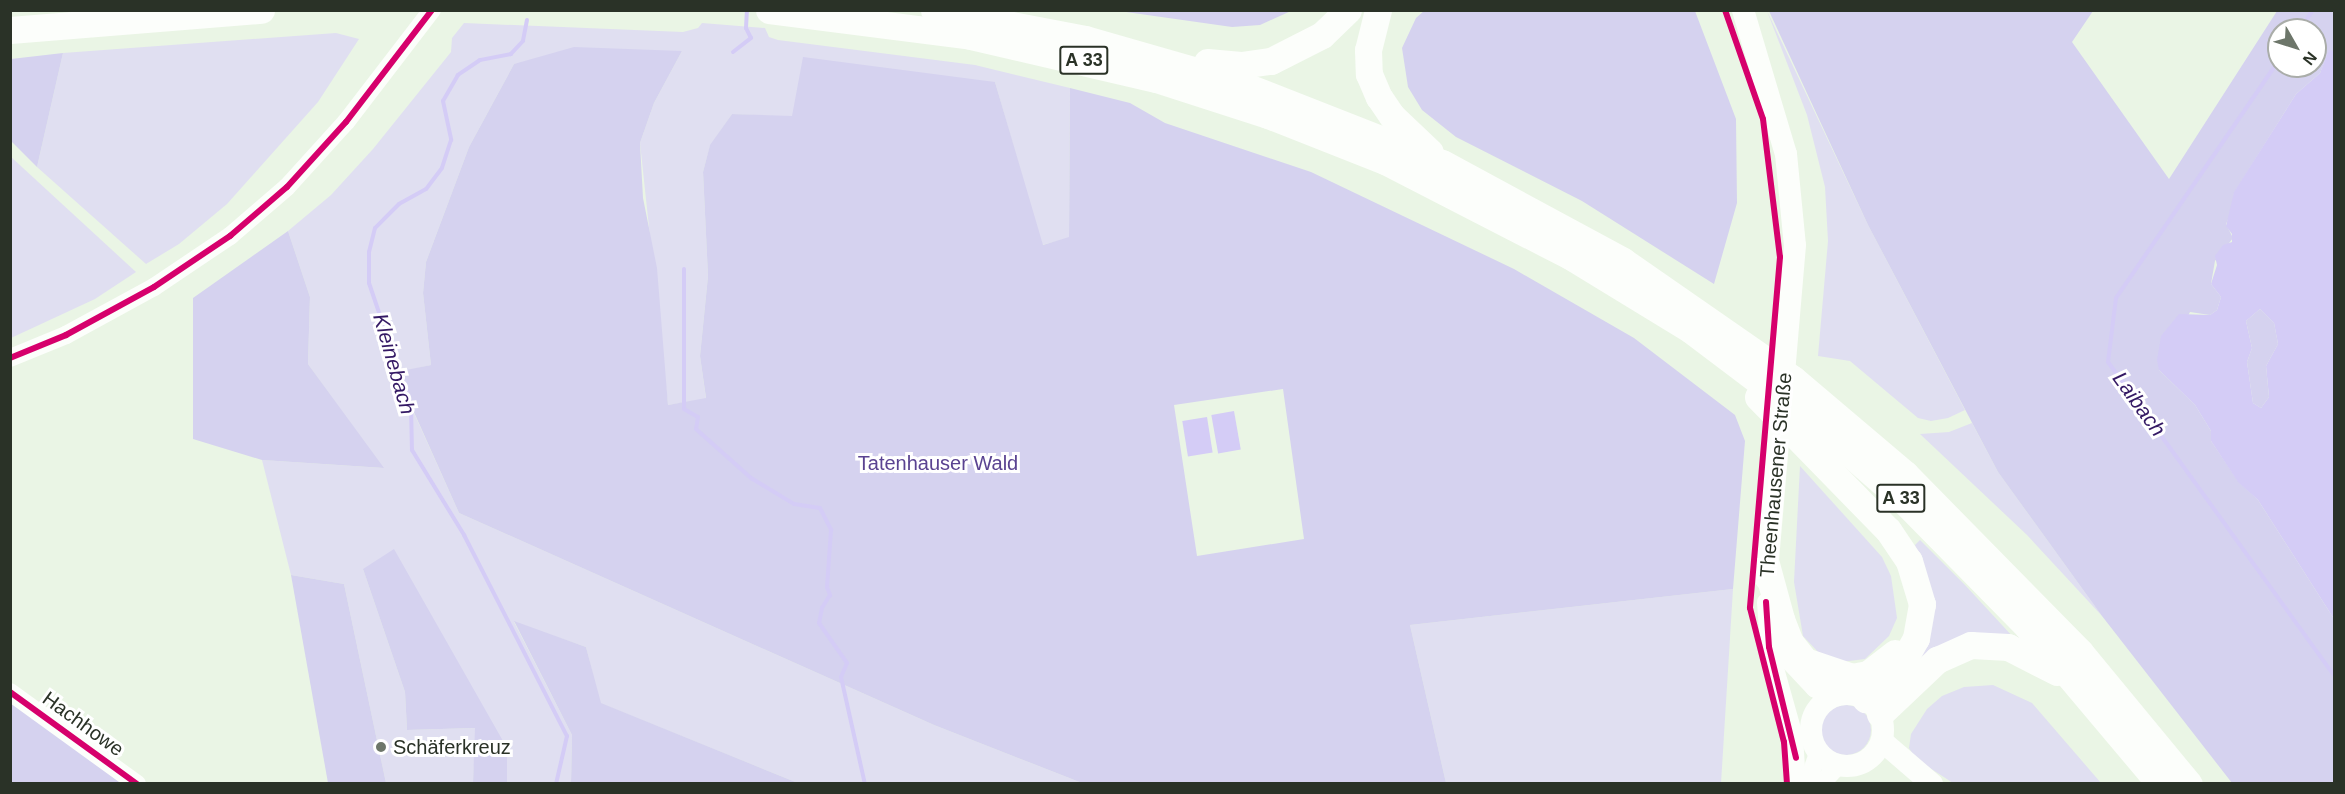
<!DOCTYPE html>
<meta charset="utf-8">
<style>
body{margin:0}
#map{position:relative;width:2345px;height:794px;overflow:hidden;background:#eaf5e5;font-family:Arial,sans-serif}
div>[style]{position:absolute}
.green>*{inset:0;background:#e0dff1}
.round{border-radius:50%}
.forest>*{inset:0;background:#d5d2ef}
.water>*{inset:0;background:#d4ccf6;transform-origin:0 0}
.stream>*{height:4px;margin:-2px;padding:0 2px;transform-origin:2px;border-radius:2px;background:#d4ccf6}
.minor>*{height:18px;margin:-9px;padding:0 9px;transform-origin:9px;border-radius:9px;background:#fcfefb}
.major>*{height:22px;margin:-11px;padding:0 11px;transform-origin:11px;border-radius:11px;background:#fcfefb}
.major>.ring{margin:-11px;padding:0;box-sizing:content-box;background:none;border:22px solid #fcfefb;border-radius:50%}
.highway>*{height:27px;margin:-13.5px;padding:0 13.5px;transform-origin:13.5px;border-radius:13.5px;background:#fcfefb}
.cycleway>*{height:6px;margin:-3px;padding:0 3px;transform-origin:3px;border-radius:3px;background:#d6006c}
.dots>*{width:16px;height:16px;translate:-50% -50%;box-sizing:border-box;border:3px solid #fff;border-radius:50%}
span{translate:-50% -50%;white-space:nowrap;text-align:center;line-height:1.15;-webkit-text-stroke:6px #fff;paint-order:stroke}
.shield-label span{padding:2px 4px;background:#fff;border:2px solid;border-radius:4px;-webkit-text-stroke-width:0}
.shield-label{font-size:18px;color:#2a3227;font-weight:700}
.park-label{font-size:20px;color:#5a4391}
.street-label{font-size:20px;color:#2a3227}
.poi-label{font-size:20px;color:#2a3227}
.left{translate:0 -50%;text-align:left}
.water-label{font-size:21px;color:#341964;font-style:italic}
.frame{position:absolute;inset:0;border:12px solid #2a3227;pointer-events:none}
.north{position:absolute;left:2267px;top:18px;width:60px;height:60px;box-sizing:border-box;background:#fff;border:2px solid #aaada9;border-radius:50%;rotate:129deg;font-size:16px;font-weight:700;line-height:24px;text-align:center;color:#2a3227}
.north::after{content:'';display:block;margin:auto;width:21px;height:27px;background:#6d766a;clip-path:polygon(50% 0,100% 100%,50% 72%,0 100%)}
</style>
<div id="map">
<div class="green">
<i style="clip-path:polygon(1767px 11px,1868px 225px,1965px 410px,1948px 418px,1931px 421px,1918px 418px,1850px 361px,1818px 356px,1828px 241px,1825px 187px,1807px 115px)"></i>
<i style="clip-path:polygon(464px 23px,683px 32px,698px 28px,702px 23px,765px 28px,769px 37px,778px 40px,975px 65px,1070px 88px,1069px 238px,1042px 245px,995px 82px,792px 117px,732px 114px,710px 146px,703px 172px,708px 276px,700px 356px,706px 399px,668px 405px,640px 143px,654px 103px,682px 51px,514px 64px,469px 147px,426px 262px,423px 293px,431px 365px,396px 373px,459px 513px,934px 725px,1082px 783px,798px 783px,600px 703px,586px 647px,514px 622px,572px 735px,571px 783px,507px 783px,507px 748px,363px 569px,405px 692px,407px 730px,476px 728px,473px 783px,386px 783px,344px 584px,291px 575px,262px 460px,383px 468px,308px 364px,310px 297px,288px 231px,331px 195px,373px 149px,451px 52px,452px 38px)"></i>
<i style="clip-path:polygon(336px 33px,359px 39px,318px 102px,227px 204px,179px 244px,146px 264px,37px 167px,63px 53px)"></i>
<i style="clip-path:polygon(10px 156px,136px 272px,95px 299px,11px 338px)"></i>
<i style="clip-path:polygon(1972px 423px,1998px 472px,2102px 616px,2027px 535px,1920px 434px,1949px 432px)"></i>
<i style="clip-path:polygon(1800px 466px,1882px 557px,1891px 576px,1897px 618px,1889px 636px,1865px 659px,1841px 662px,1819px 653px,1803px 636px,1794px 582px)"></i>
<i style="clip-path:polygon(1920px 540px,1965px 585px,2014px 638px,1912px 663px,1929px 589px,1915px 545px)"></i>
<i style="clip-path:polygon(1733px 589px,1721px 783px,1446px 783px,1410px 625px)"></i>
<i style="clip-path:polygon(1993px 685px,2032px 703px,2101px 783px,1953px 783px,1916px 759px,1909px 748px,1911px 734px,1927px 709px,1942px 696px,1964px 687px)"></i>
<i class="round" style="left:1821px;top:705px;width:50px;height:50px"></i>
</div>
<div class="forest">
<i style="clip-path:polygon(1425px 10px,1695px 11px,1736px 119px,1737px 203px,1714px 284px,1582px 201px,1456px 137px,1422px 110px,1408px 87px,1402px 48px,1416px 18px)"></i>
<i style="clip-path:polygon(1119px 11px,1291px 10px,1291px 11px,1260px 25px,1232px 27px)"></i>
<i style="clip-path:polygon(evenodd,1769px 11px,2093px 11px,2072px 42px,2169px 179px,2277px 11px,2334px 11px,2334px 51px,2329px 51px,2320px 73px,2296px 94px,2234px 193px,2233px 208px,2226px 224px,2233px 238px,2215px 261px,2211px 284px,2221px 297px,2217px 310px,2210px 315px,2190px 312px,2159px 370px,2195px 405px,2211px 431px,2211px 441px,2238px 481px,2258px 500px,2334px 619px,2334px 783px,2232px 783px,2102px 616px,1998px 472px,1868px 225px,1769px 11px,2279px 30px,2315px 30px,2315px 66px,2279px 66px,2279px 30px)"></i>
<i style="clip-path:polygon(evenodd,574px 47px,682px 51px,654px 103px,640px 143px,643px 198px,657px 268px,668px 405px,706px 398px,700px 356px,708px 276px,703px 172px,710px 145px,732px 114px,792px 116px,803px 57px,995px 82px,1043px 245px,1069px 237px,1070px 88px,1130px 103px,1165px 123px,1311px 172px,1514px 269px,1634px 338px,1735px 415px,1745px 441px,1733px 589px,1410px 625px,1446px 783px,1082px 783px,934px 725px,459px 513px,396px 372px,431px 365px,423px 293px,426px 262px,469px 147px,514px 64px,574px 47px,1283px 389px,1304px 539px,1197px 556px,1174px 405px,1283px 389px)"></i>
<i style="clip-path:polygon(63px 53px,37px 167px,11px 141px,11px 59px)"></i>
<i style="clip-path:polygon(288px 231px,310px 297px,308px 364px,384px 468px,262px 460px,193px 439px,193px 298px)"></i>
<i style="clip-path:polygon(2260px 309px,2274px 323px,2278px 344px,2266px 366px,2269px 397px,2261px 408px,2253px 403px,2247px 362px,2252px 348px,2246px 321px)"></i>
<i style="clip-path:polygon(394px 549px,507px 748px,507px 783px,473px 783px,475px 728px,407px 730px,405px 692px,363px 569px)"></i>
<i style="clip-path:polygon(291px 575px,344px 584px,386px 783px,328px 783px)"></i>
<i style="clip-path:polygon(514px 621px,586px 647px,601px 703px,798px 783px,571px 783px,572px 735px)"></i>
<i style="clip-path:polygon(11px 702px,121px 783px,11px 783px)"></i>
</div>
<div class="water">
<i style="clip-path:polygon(evenodd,2329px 50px,2334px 51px,2334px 619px,2258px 500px,2238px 482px,2211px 441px,2211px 431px,2195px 405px,2159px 370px,2157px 360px,2161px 336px,2179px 314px,2210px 315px,2217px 310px,2221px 297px,2211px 284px,2217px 265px,2215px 256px,2223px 245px,2232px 242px,2232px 234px,2226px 226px,2234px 192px,2296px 94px,2320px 73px,2329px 50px,2260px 309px,2274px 323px,2278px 344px,2266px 366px,2269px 397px,2261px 408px,2253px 403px,2247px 362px,2252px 348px,2246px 321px,2260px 309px)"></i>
<i style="left:1234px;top:411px;width:39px;height:23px;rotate:80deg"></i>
<i style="left:1207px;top:417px;width:36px;height:25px;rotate:81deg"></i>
</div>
<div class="stream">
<i style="left:527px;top:20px;width:21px;rotate:101deg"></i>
<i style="left:523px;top:41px;width:18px;rotate:133deg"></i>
<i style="left:511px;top:54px;width:32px;rotate:169deg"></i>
<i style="left:480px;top:60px;width:27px;rotate:146deg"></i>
<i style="left:458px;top:75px;width:30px;rotate:120deg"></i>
<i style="left:443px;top:101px;width:40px;rotate:78deg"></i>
<i style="left:451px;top:140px;width:29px;rotate:108deg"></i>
<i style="left:442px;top:168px;width:26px;rotate:127deg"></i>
<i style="left:426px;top:189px;width:31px;rotate:151deg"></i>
<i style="left:399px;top:204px;width:34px;rotate:135deg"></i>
<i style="left:375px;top:228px;width:25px;rotate:104deg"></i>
<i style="left:369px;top:252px;width:31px;rotate:90deg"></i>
<i style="left:369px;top:283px;width:131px;rotate:71.3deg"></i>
<i style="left:411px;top:407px;width:43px;rotate:88.7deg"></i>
<i style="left:412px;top:450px;width:100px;rotate:58.5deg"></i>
<i style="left:464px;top:535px;width:226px;rotate:62.9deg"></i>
<i style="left:567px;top:736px;width:49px;rotate:102.9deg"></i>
<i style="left:2299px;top:30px;width:24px;rotate:-55deg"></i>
<i style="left:733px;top:52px;width:23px;rotate:-38deg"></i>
<i style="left:751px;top:38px;width:11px;rotate:-117deg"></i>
<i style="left:746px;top:28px;width:18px;rotate:-87deg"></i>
<i style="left:2279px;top:60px;width:288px;rotate:124.4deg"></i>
<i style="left:2116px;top:298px;width:64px;rotate:97.1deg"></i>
<i style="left:2108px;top:362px;width:386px;rotate:54.2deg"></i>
<i style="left:684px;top:269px;width:140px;rotate:90deg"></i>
<i style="left:684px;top:409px;width:16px;rotate:30deg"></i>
<i style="left:698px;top:417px;width:12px;rotate:99deg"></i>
<i style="left:696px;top:429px;width:74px;rotate:41.7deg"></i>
<i style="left:751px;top:478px;width:50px;rotate:31.2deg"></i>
<i style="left:794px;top:504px;width:26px;rotate:9deg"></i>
<i style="left:820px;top:508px;width:25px;rotate:63deg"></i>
<i style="left:831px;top:530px;width:57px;rotate:94deg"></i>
<i style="left:827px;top:587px;width:9px;rotate:69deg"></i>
<i style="left:830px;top:595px;width:15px;rotate:122deg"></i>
<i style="left:822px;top:608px;width:15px;rotate:101deg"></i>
<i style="left:819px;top:623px;width:49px;rotate:55deg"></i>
<i style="left:847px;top:663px;width:15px;rotate:113deg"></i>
<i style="left:841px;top:677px;width:110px;rotate:77.4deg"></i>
</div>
<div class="minor">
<i style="left:10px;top:358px;width:61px;rotate:-22.3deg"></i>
<i style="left:66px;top:335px;width:100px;rotate:-28.6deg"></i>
<i style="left:154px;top:287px;width:92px;rotate:-33.9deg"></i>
<i style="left:230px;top:236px;width:75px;rotate:-40.7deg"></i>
<i style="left:287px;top:187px;width:88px;rotate:-47.8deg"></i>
<i style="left:346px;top:122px;width:141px;rotate:-52.5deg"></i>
<i style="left:1766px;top:602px;width:45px;rotate:86.2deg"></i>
<i style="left:1769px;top:647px;width:92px;rotate:74.3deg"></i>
<i style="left:1794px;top:736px;width:48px;rotate:86.4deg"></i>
<i style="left:10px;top:692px;width:157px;rotate:35.9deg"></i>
<i style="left:1807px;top:784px;width:32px;rotate:-70deg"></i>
<i style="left:1821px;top:784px;width:25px;rotate:-47deg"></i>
</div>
<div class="major">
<i style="left:1743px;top:10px;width:150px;rotate:73.4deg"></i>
<i style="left:1786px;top:154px;width:91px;rotate:84.4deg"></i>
<i style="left:1795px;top:245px;width:336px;rotate:94.9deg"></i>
<i style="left:1785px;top:654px;width:45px;rotate:46.8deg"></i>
<i style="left:1816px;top:687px;width:18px;rotate:29deg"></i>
<i class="ring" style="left:1811px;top:694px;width:50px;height:50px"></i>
<i style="left:1882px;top:741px;width:66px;rotate:40.7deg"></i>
</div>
<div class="highway">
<i style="left:769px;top:10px;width:204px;rotate:7.3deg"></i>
<i style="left:971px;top:36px;width:190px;rotate:13.1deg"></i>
<i style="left:1156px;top:79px;width:118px;rotate:17.8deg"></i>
<i style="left:1268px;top:115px;width:126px;rotate:21.5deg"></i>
<i style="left:1385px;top:161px;width:208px;rotate:27.2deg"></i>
<i style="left:1570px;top:256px;width:142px;rotate:31.4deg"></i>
<i style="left:1691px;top:330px;width:166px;rotate:37.1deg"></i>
<i style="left:1823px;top:430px;width:109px;rotate:41.3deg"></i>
<i style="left:1905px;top:502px;width:174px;rotate:45.5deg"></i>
<i style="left:2027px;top:626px;width:207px;rotate:49.9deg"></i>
<i style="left:934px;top:10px;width:154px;rotate:10.9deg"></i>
<i style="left:1085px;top:39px;width:156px;rotate:16deg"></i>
<i style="left:1235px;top:82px;width:222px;rotate:21.4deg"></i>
<i style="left:1442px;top:163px;width:206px;rotate:28.4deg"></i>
<i style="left:1623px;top:261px;width:207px;rotate:34.8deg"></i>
<i style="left:1793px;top:379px;width:147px;rotate:40.3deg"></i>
<i style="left:1905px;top:474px;width:250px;rotate:45.5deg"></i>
<i style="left:2080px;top:652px;width:171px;rotate:50.5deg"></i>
<i style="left:1378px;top:10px;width:41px;rotate:104deg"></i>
<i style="left:1368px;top:50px;width:24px;rotate:88deg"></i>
<i style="left:1369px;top:74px;width:25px;rotate:67deg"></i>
<i style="left:1379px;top:97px;width:23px;rotate:56deg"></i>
<i style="left:1392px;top:116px;width:52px;rotate:43.5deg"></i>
<i style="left:10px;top:30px;width:252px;rotate:-4.6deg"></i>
<i style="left:1207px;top:62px;width:34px;rotate:5deg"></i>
<i style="left:1241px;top:65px;width:30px;rotate:-8deg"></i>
<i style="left:1271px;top:61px;width:57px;rotate:-27deg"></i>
<i style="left:1322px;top:35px;width:36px;rotate:-44deg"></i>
<i style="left:1758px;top:397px;width:186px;rotate:45.7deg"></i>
<i style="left:1888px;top:530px;width:37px;rotate:56deg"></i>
<i style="left:1909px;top:561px;width:45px;rotate:73.2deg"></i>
<i style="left:1922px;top:604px;width:35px;rotate:100deg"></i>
<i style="left:1916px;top:638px;width:38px;rotate:119deg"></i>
<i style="left:1898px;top:671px;width:43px;rotate:138.8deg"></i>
<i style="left:1766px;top:564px;width:57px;rotate:74.7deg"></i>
<i style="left:1781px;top:619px;width:25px;rotate:69deg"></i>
<i style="left:1790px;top:642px;width:24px;rotate:52deg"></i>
<i style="left:1805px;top:661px;width:50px;rotate:18.8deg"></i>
<i style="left:1852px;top:677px;width:16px;rotate:-11deg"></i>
<i style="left:1868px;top:674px;width:34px;rotate:-38deg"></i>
<i style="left:1880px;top:714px;width:79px;rotate:-43.5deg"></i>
<i style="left:1937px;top:660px;width:37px;rotate:-24deg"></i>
<i style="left:1971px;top:645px;width:37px;rotate:3deg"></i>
<i style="left:2008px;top:647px;width:55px;rotate:27deg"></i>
</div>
<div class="cycleway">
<i style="left:1725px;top:10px;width:115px;rotate:70.8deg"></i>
<i style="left:1763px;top:119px;width:139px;rotate:83deg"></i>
<i style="left:1780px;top:257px;width:352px;rotate:94.9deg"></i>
<i style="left:1750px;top:608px;width:138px;rotate:75.8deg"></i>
<i style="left:1784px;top:742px;width:42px;rotate:85.9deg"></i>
<i style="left:10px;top:358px;width:61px;rotate:-22.3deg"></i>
<i style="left:66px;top:335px;width:100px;rotate:-28.6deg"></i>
<i style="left:154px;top:287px;width:92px;rotate:-33.9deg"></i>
<i style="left:230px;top:236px;width:75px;rotate:-40.7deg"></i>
<i style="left:287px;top:187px;width:88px;rotate:-47.8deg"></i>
<i style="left:346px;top:122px;width:141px;rotate:-52.5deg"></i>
<i style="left:1766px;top:602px;width:45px;rotate:86.2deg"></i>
<i style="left:1769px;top:647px;width:114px;rotate:76.3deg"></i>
<i style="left:10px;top:692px;width:157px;rotate:35.9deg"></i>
</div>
<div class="dots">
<i style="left:381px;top:747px;background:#6d766a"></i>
</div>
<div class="shield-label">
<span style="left:1084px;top:60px">A 33</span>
<span style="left:1901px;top:498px">A 33</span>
</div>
<div class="park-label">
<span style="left:938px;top:463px">Tatenhauser Wald</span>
</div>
<div class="street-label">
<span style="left:1776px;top:475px;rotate:-85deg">Theenhausener Straße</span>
<span style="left:83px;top:724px;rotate:36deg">Hachhowe</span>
</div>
<div class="poi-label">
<span class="left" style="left:393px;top:747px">Schäferkreuz</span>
</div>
<div class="water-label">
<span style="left:394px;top:364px;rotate:74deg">Kleinebach</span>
<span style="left:2139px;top:404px;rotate:54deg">Laibach</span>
</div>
<div class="frame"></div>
<div class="north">N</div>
</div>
